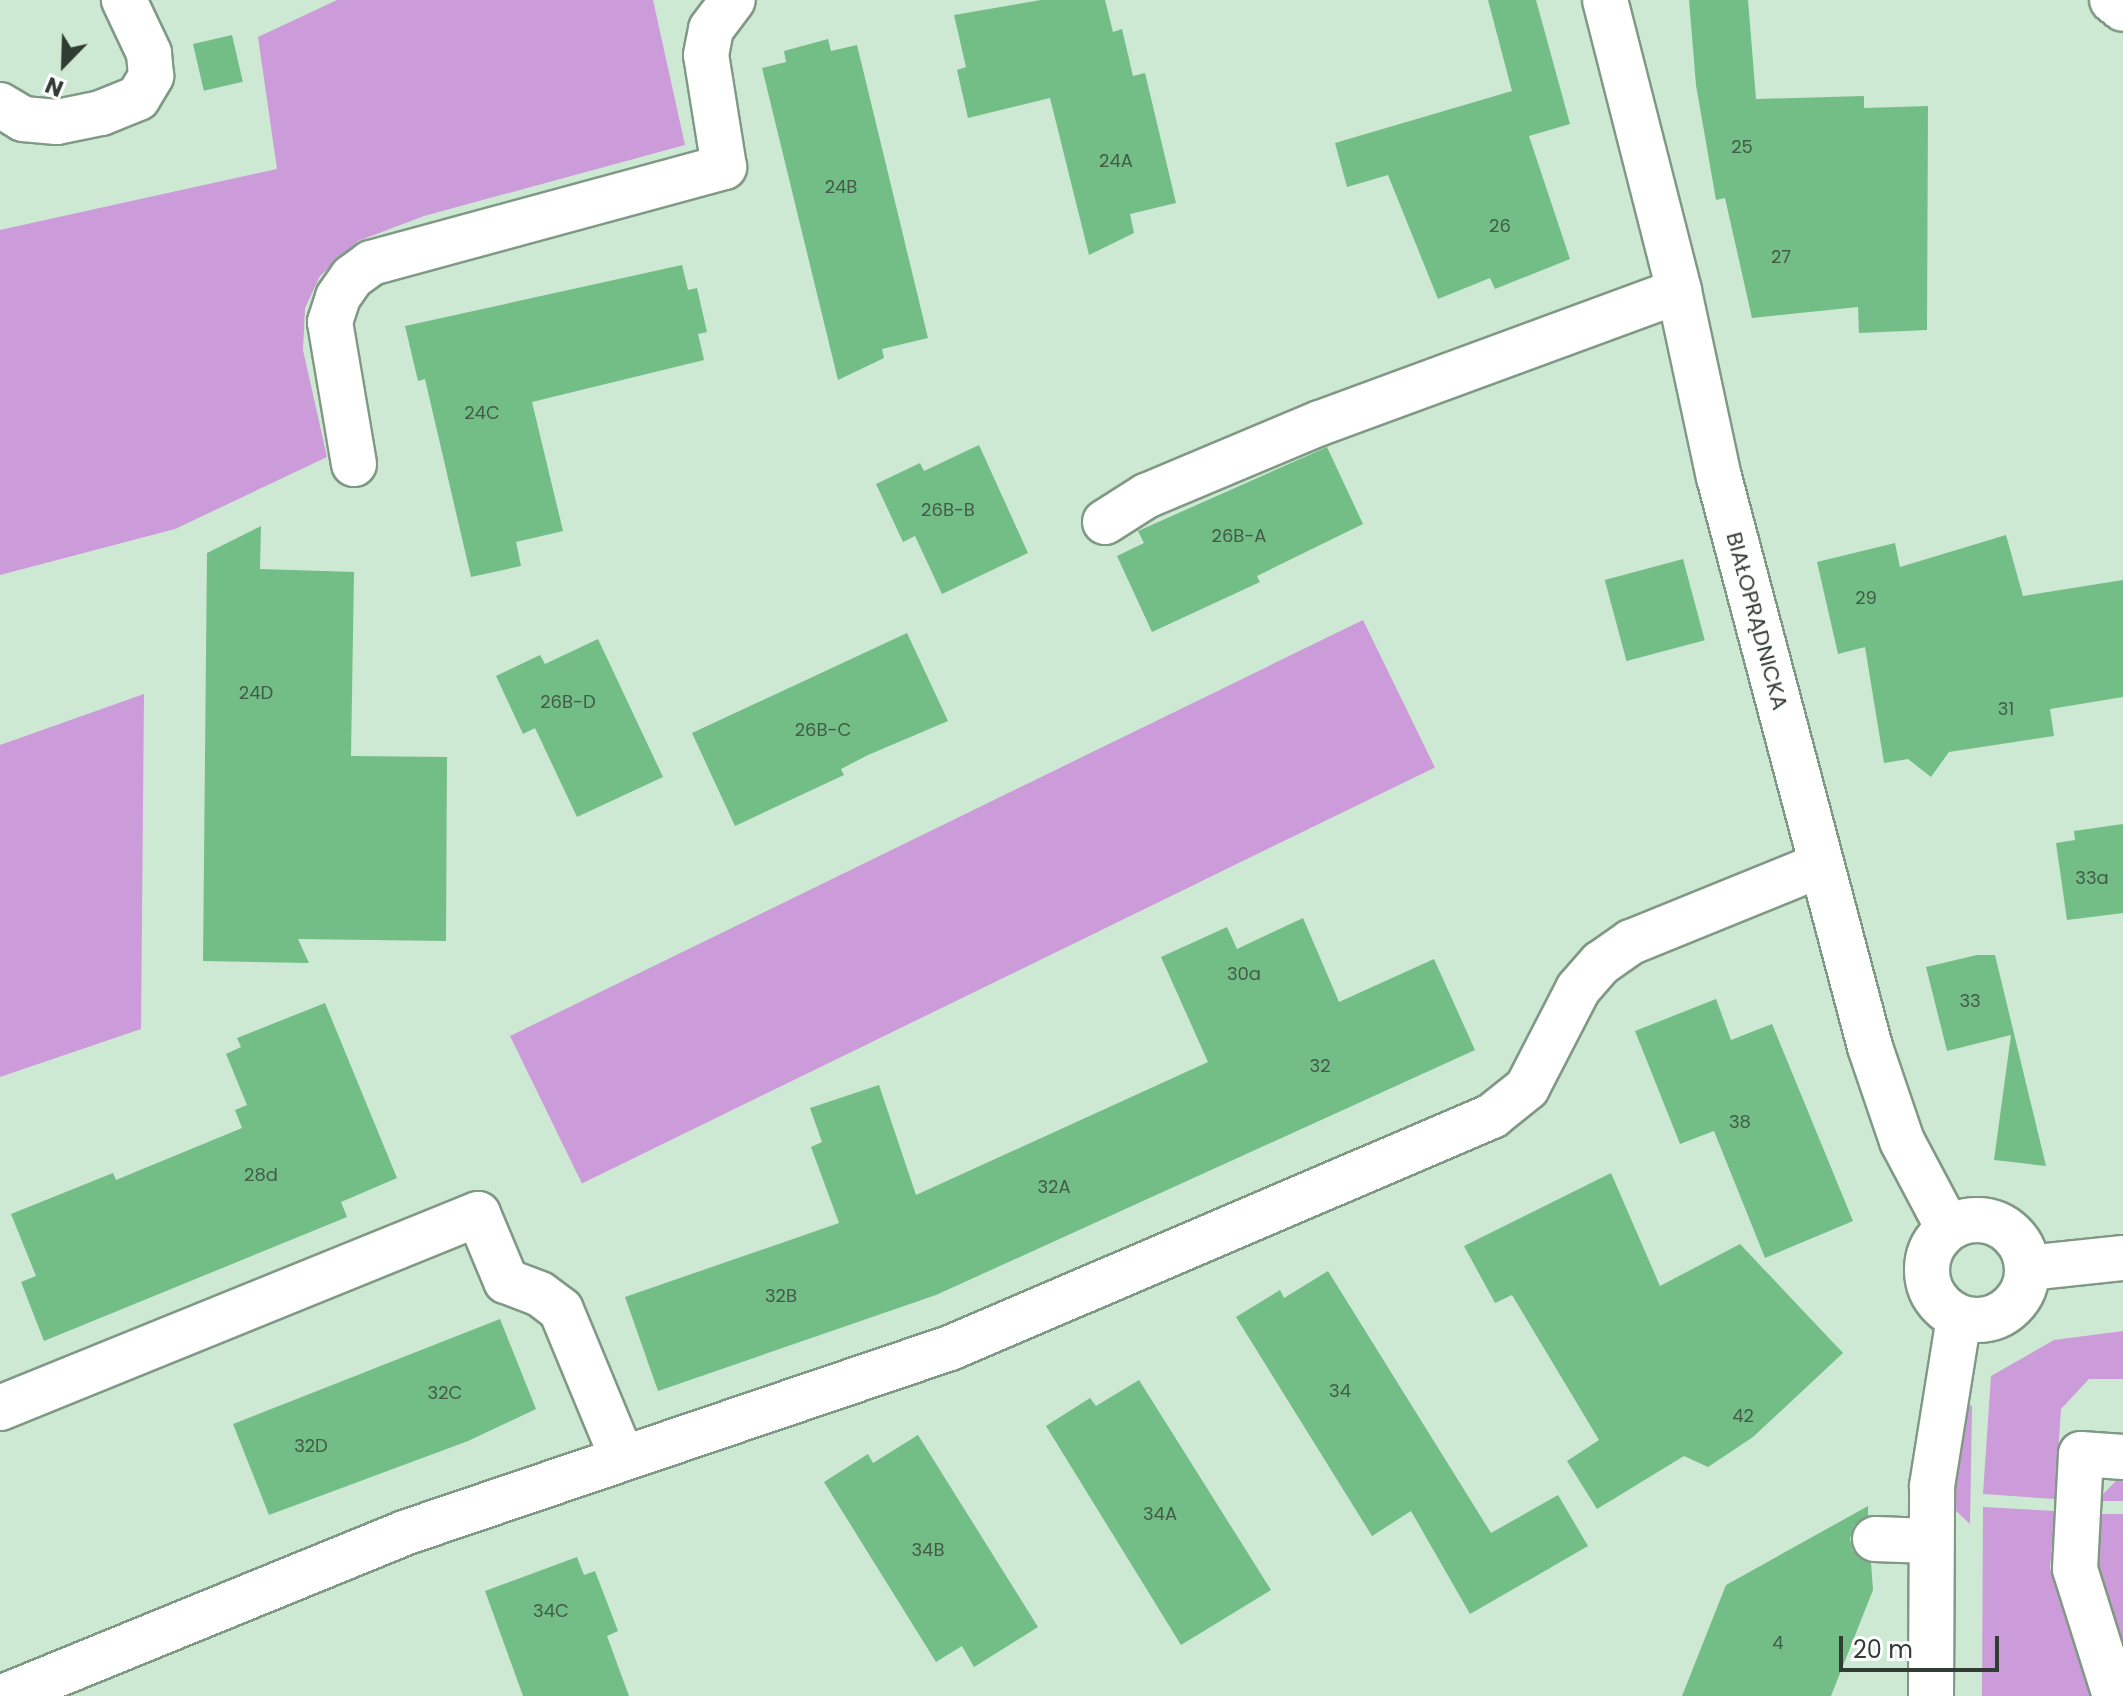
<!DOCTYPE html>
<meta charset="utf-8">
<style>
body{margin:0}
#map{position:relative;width:2123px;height:1696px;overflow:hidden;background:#cee9d3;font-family:Poppins,sans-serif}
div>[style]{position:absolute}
.green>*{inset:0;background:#cc9bd9;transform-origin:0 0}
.building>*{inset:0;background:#73bd86;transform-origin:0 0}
.roads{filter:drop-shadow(2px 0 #809985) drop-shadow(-2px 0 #809985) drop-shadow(0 2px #809985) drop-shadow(0 -2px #809985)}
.minor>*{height:44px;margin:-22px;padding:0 22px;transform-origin:22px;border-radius:22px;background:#fff}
.minor>.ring{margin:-22px;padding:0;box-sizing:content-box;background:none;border:44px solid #fff;border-radius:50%}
span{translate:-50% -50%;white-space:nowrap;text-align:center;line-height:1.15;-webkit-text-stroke:6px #fff;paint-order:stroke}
.number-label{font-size:18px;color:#425c48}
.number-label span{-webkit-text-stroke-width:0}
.street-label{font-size:22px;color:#313c33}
.north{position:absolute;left:24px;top:24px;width:80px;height:80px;-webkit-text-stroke:6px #fff;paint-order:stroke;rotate:203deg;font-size:22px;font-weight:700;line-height:32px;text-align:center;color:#313c33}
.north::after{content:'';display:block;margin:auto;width:28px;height:36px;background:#313c33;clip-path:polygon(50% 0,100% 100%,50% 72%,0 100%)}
.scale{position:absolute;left:1839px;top:1636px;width:160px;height:36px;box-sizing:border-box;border:4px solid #313c33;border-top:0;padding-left:10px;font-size:24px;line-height:28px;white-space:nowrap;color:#313c33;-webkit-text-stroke:6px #fff;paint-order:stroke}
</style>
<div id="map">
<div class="green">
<i style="clip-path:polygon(337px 0,653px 0,685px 145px,424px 216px,358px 241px,320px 276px,305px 308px,303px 350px,327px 457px,175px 529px,0 575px,0 230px,277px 169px,258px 37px)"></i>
<i style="left:1363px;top:620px;width:164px;height:949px;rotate:64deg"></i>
<i style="clip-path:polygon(144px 694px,141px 1029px,0 1077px,0 745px)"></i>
<i style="clip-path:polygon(2123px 1331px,2123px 1379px,2089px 1379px,2061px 1409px,2055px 1499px,1983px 1494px,1991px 1376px,2054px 1340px)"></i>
<i style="clip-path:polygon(1964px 1404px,1972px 1406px,1970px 1524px,1951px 1506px)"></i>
<i style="clip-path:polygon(2119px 1478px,2123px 1479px,2123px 1501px,2096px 1501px)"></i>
<i style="clip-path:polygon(1983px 1507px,2055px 1511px,2050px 1568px,2093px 1696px,1982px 1696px)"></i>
<i style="clip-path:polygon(2095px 1514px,2123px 1514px,2123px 1658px,2092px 1567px)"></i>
</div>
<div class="building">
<i style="clip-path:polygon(1041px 0,1105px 0,1113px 32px,1122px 29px,1133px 76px,1145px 73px,1176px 203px,1130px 214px,1134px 233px,1089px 255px,1050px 98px,968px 118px,957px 70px,966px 67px,954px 15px)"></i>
<i style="clip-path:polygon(1488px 0,1536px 0,1570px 124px,1529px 136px,1570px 259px,1495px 289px,1490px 278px,1438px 299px,1388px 175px,1347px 187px,1335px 143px,1512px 91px)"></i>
<i style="clip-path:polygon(1689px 0,1748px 0,1756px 99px,1864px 96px,1864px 108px,1928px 106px,1927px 330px,1859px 333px,1858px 307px,1752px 318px,1725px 198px,1716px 200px,1696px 85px)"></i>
<i style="left:232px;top:35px;width:48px;height:40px;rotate:77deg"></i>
<i style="clip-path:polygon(828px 39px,831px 51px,857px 45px,928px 338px,882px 349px,884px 358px,838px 380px,762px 68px,786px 62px,784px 51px)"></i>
<i style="clip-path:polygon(682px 265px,688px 290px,697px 288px,707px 332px,698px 334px,704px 360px,532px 402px,563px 531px,516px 542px,521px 566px,471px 577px,425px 379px,418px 381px,405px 326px)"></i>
<i style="clip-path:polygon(979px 445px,1028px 553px,942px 594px,915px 536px,903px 542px,876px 484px,920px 463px,924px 471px)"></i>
<i style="clip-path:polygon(1327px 447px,1363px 524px,1257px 576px,1260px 582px,1152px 632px,1117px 556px,1144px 543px,1138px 531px)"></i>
<i style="clip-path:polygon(261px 526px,260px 569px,354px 572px,351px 756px,447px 757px,446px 941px,298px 939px,309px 963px,203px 961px,207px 553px)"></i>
<i style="clip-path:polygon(2006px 535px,2023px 596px,2123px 580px,2123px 697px,2050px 709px,2054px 736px,1949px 752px,1931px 777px,1908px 759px,1884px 763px,1865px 647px,1838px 654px,1817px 562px,1895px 543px,1900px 567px)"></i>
<i style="left:1683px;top:559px;width:84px;height:81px;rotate:75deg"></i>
<i style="clip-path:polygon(907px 633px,948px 721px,868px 755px,841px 769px,844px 775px,735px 826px,692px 733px)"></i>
<i style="clip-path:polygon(598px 639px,663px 777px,577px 817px,535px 728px,523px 734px,496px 676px,540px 655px,545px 664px)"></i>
<i style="clip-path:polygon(2123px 824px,2123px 913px,2067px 920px,2056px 843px,2075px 840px,2074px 831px)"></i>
<i style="clip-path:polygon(1303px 918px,1339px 1002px,1434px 959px,1475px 1050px,936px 1295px,658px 1391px,625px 1297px,839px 1223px,811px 1147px,822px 1142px,810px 1108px,879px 1085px,916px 1195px,1208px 1062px,1161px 957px,1227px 927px,1237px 949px)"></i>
<i style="clip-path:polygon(1977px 955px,1995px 955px,2046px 1166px,1994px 1160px,2011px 1035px,1947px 1051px,1926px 967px)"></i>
<i style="clip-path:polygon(1716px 999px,1731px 1040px,1772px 1024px,1853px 1221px,1765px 1258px,1714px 1131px,1680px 1144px,1635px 1031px)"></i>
<i style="clip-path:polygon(325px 1003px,397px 1178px,341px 1202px,347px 1217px,44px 1341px,21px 1282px,36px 1276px,11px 1214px,113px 1173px,116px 1180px,242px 1128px,235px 1110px,247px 1105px,226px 1054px,241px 1047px,237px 1038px)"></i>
<i style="clip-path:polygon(1611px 1173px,1660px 1286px,1740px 1244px,1843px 1353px,1753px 1437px,1708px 1467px,1684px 1456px,1597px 1509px,1567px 1461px,1599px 1440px,1512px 1295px,1495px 1303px,1464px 1246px)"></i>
<i style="clip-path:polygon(1328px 1271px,1491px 1533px,1558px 1495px,1588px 1546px,1470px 1614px,1411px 1511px,1372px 1536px,1236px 1317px,1280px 1290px,1284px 1298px)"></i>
<i style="clip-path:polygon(500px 1319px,536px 1409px,468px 1441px,269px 1515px,233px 1424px)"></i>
<i style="clip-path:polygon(1139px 1380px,1271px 1590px,1181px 1645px,1046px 1426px,1090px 1398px,1096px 1406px)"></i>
<i style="clip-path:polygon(918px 1435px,1038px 1627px,974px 1667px,962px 1646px,936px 1662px,824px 1482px,868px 1454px,873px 1463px)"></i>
<i style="clip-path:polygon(1868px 1506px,1868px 1516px,1854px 1525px,1850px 1539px,1853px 1551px,1871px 1563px,1873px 1590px,1831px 1696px,1682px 1696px,1726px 1585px)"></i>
<i style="clip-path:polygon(577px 1557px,584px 1575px,595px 1571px,618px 1631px,607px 1636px,629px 1696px,523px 1696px,485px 1591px)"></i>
</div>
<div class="roads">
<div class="minor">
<i style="left:1605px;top:0;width:300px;rotate:75.7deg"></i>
<i style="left:1679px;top:291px;width:190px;rotate:77.9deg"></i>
<i style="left:1719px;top:477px;width:590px;rotate:75.16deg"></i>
<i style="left:1870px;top:1047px;width:99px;rotate:71.2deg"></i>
<i style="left:1902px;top:1141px;width:98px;rotate:62.1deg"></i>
<i style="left:2112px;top:0;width:14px;rotate:39deg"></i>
<i style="left:0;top:105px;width:27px;rotate:31deg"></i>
<i style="left:23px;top:119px;width:34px;rotate:5deg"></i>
<i style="left:57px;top:122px;width:45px;rotate:-11.6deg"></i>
<i style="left:101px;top:113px;width:40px;rotate:-22deg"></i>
<i style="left:138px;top:98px;width:26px;rotate:-59deg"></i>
<i style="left:151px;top:76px;width:23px;rotate:-95deg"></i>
<i style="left:149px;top:53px;width:59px;rotate:-115.3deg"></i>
<i style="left:354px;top:464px;width:144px;rotate:-99.6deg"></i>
<i style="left:330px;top:322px;width:26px;rotate:-72deg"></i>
<i style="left:338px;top:297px;width:24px;rotate:-55deg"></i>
<i style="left:352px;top:277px;width:24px;rotate:-36deg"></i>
<i style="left:371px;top:263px;width:366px;rotate:-15.2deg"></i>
<i style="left:724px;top:167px;width:113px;rotate:-99.1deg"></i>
<i style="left:706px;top:55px;width:26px;rotate:-79deg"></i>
<i style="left:711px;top:29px;width:36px;rotate:-53deg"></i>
<i style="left:1105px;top:522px;width:49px;rotate:-32.4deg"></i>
<i style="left:1146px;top:496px;width:189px;rotate:-22.8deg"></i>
<i style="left:1320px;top:423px;width:382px;rotate:-20.2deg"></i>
<i class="ring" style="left:1927px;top:1220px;width:56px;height:56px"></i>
<i style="left:2028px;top:1268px;width:96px;rotate:-6deg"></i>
<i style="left:0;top:1408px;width:516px;rotate:-22.09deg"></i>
<i style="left:478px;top:1214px;width:73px;rotate:67.3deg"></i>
<i style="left:506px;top:1281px;width:36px;rotate:21deg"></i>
<i style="left:540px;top:1294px;width:26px;rotate:37deg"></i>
<i style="left:561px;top:1310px;width:157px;rotate:67.5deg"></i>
<i style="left:1875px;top:1539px;width:55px;rotate:2.1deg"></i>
<i style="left:5px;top:1696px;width:431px;rotate:-22.2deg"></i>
<i style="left:404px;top:1533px;width:576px;rotate:-18.72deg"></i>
<i style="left:950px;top:1348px;width:590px;rotate:-23.17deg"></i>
<i style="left:1492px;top:1116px;width:45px;rotate:-38.7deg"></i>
<i style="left:1527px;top:1088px;width:111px;rotate:-62.7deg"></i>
<i style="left:1578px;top:989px;width:35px;rotate:-49deg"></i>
<i style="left:1601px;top:963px;width:37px;rotate:-35deg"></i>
<i style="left:1631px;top:942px;width:205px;rotate:-22.1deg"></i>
<i style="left:1931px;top:1696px;width:210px;rotate:-89.7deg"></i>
<i style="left:1932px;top:1486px;width:170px;rotate:-80.9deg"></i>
<i style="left:2115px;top:1696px;width:133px;rotate:-107.5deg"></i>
<i style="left:2075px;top:1569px;width:115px;rotate:-87deg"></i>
<i style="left:2081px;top:1454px;width:42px;rotate:4.1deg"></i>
</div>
</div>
<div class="number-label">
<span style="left:1742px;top:147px">25</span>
<span style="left:1116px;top:161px">24A</span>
<span style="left:841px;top:187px">24B</span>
<span style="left:1500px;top:226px">26</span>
<span style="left:1781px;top:257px">27</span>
<span style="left:482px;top:413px">24C</span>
<span style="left:948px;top:510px">26B-B</span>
<span style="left:1239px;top:536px">26B-A</span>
<span style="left:1866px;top:598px">29</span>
<span style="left:256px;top:693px">24D</span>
<span style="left:568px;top:702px">26B-D</span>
<span style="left:2006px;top:709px">31</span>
<span style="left:823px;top:730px">26B-C</span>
<span style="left:2092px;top:878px">33a</span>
<span style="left:1244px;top:974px">30a</span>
<span style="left:1970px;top:1001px">33</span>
<span style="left:1320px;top:1066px">32</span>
<span style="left:1740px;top:1122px">38</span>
<span style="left:261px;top:1175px">28d</span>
<span style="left:1054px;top:1187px">32A</span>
<span style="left:781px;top:1296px">32B</span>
<span style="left:1340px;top:1391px">34</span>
<span style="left:445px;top:1393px">32C</span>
<span style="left:1743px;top:1416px">42</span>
<span style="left:311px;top:1446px">32D</span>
<span style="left:1160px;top:1514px">34A</span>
<span style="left:928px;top:1550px">34B</span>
<span style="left:551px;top:1611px">34C</span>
<span style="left:1778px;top:1643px">4</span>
</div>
<div class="street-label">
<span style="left:1757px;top:621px;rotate:75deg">BIAŁOPRĄDNICKA</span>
</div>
<div class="north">N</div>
<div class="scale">20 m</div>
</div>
